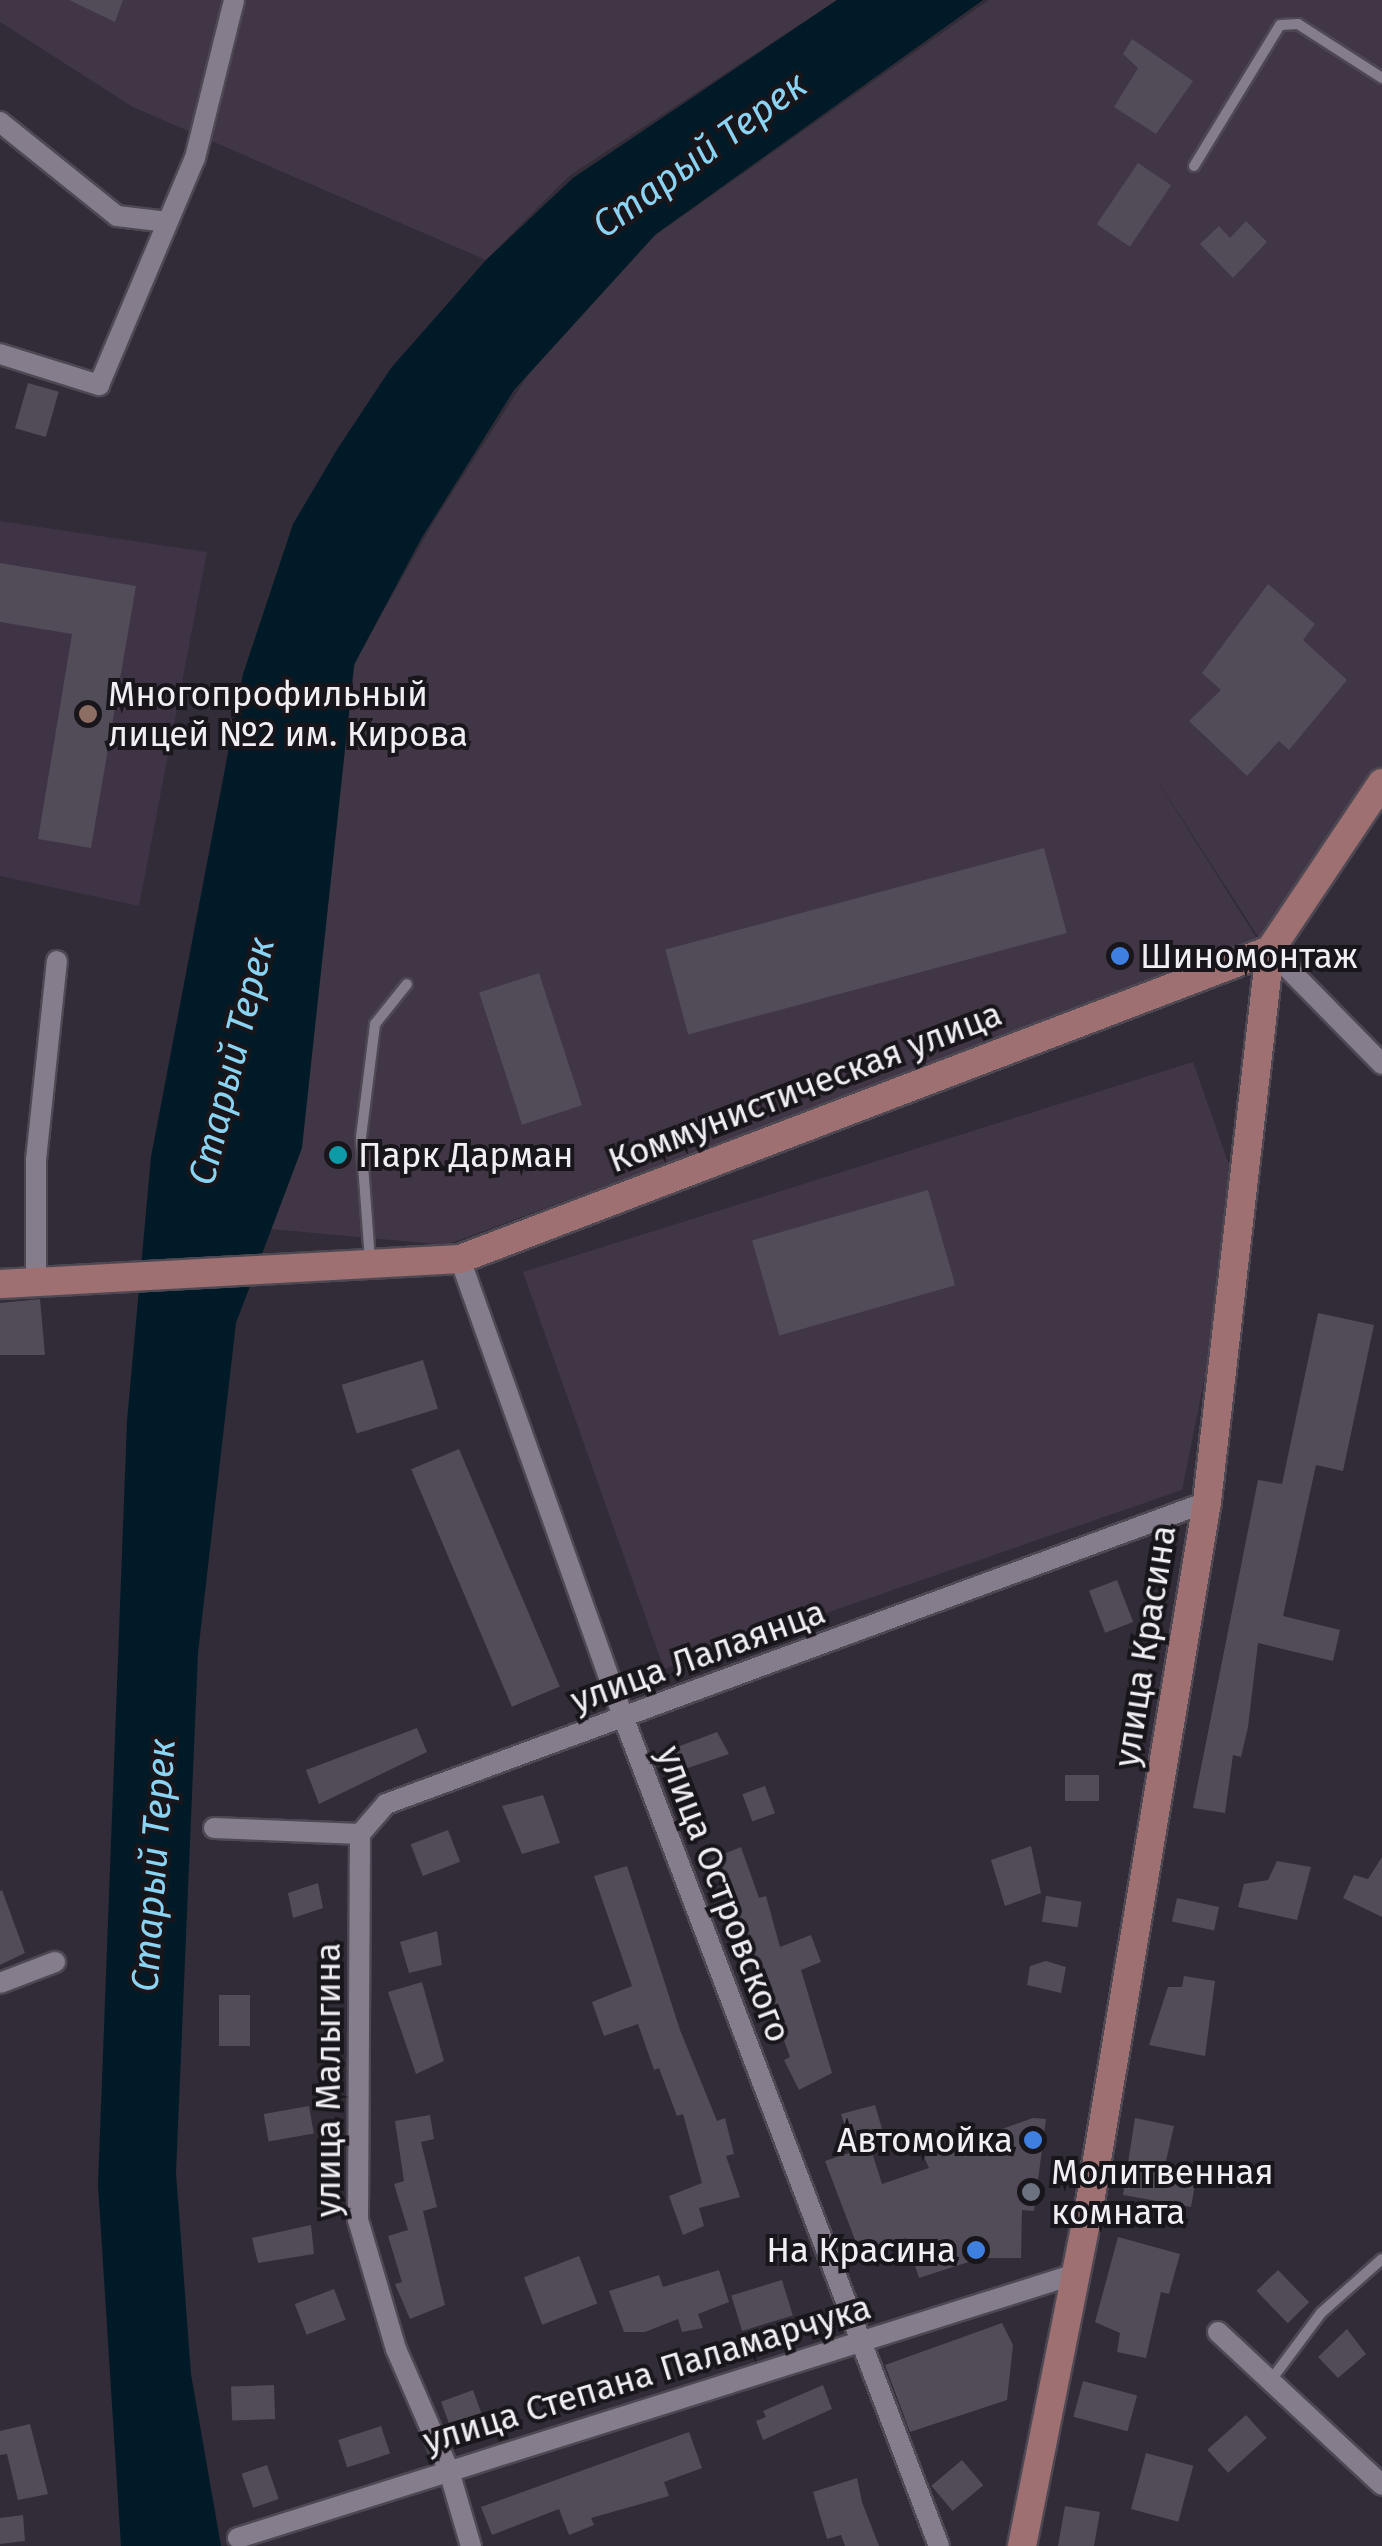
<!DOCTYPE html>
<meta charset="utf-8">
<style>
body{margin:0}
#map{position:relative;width:1382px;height:2546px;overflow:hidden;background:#322c38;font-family:"Fira Sans",sans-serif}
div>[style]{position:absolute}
.industrial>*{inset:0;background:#413645}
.built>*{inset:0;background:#3e3446}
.water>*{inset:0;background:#001b27}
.building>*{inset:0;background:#524b58;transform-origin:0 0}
.roads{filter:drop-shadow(2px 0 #4e4853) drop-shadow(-2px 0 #4e4853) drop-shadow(0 2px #4e4853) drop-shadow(0 -2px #4e4853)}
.lane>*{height:10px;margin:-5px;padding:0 5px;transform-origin:5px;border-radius:5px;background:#857d8c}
.street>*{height:20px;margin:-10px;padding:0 10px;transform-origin:10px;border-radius:10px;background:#857d8c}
.secondary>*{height:28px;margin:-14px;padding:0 14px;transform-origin:14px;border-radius:14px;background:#9f7071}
.dots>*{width:28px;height:28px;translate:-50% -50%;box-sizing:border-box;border:5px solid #19161b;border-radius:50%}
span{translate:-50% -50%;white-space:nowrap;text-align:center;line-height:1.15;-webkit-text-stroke:8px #19161b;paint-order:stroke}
.poi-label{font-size:35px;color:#f2eef6}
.left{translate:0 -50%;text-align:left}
.right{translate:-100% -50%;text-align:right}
.street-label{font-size:35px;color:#f2eef6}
.water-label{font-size:38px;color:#8ad3f3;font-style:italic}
</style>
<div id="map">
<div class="industrial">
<i style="clip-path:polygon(0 0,837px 0,569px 176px,486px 260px,133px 107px,0 22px)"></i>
<i style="clip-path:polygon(989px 0,1382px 0,1382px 781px,1279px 933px,1259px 938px,1148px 766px,1259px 942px,446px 1245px,271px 1229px,301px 1149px,355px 661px,436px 518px,528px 375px,653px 237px)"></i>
<i style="clip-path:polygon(1193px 1062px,1241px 1199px,1182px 1490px,664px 1669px,523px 1272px)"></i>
</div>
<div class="built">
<i style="clip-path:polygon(0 521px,207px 552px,139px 906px,0 876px)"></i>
</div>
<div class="water">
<i style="clip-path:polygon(837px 0,983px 0,656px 234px,514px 390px,421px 539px,354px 665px,302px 1148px,236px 1323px,198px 1653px,176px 2173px,191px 2374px,221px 2546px,121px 2546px,98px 2185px,127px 1421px,151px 1157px,243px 674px,293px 524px,338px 448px,391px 368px,486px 260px,573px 178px)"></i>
</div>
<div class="building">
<i style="clip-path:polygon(69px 0,123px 0,115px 22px)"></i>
<i style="clip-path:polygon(1132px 39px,1193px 81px,1156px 134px,1114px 107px,1138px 68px,1123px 54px)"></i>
<i style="left:1138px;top:163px;width:40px;height:74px;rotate:34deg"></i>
<i style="clip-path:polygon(1246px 221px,1267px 242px,1233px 278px,1200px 244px,1219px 226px,1230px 238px)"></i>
<i style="left:28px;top:383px;width:32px;height:47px;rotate:16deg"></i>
<i style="clip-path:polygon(0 563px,136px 586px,91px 848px,38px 839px,72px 634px,0 622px)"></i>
<i style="clip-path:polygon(1268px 584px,1315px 624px,1303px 640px,1347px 680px,1289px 750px,1279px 741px,1247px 776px,1189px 721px,1221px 690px,1202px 673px)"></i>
<i style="left:1044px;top:848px;width:88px;height:392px;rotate:75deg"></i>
<i style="left:539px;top:973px;width:139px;height:63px;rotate:72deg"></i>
<i style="left:928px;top:1190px;width:99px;height:183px;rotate:74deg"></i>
<i style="clip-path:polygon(40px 1299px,45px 1355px,0 1355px,0 1303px)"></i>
<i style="clip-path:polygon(1318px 1313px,1374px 1325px,1343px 1471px,1316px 1465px,1283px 1616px,1340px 1630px,1333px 1661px,1258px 1643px,1248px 1727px,1241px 1757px,1233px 1755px,1225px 1813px,1193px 1808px,1258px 1480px,1282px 1484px)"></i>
<i style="left:423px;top:1360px;width:51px;height:85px;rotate:73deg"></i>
<i style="left:459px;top:1449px;width:258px;height:52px;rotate:67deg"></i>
<i style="left:1117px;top:1580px;width:45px;height:30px;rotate:69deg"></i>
<i style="clip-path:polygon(417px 1728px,427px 1752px,319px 1804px,306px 1770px)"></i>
<i style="clip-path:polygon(717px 1732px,729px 1754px,679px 1771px,672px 1749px)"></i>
<i style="left:1099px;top:1775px;width:26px;height:34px;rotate:90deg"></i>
<i style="left:765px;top:1786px;width:29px;height:24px;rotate:70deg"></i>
<i style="clip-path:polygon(543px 1795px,560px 1843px,522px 1854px,502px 1806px)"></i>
<i style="left:448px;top:1830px;width:34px;height:40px;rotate:69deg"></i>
<i style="clip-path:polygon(1031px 1846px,1041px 1893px,1005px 1906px,991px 1860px)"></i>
<i style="clip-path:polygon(741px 1847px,759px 1898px,766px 1896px,780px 1947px,811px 1935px,821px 1962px,801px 1970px,832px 2073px,799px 2090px,784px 2060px,790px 2057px,746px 1934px,739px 1937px,711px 1859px)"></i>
<i style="clip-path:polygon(1382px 1857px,1382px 1917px,1343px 1898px,1354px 1875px,1368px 1879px)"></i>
<i style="clip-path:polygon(1277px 1861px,1311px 1867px,1297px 1920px,1238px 1907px,1244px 1884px,1268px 1880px)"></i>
<i style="clip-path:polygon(627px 1866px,680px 2030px,717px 2121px,725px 2118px,734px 2154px,726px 2156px,740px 2197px,699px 2208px,704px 2226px,683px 2235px,669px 2196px,702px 2183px,683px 2114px,677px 2116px,659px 2068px,654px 2070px,638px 2024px,604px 2036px,592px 2002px,632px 1986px,594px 1876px)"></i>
<i style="clip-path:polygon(318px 1883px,323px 1908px,293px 1918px,288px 1893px)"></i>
<i style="clip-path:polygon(2px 1890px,25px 1953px,0 1965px,0 1891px)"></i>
<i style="left:1046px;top:1896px;width:36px;height:26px;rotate:9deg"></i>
<i style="left:1177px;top:1898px;width:43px;height:24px;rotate:12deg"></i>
<i style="clip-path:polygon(437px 1931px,442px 1965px,409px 1973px,400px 1942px)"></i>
<i style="clip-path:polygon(1046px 1961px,1066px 1967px,1061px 1993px,1027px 1985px,1030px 1966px)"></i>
<i style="clip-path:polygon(1184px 1976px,1215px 1981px,1205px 2056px,1149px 2045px,1168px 1987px,1182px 1987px)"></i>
<i style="clip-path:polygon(422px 1982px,444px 2061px,416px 2074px,388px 1992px)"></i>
<i style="left:219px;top:1995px;width:31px;height:51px"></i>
<i style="clip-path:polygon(875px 2105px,883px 2132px,851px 2146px,841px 2114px)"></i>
<i style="left:309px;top:2106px;width:28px;height:46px;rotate:80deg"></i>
<i style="clip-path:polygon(430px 2115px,434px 2139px,421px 2142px,437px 2207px,423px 2211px,445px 2305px,410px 2319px,395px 2284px,402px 2282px,388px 2236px,408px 2230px,394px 2184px,404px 2181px,395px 2121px)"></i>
<i style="clip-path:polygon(1033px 2118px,1046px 2119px,1034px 2211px,1022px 2210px,1021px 2258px,981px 2258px,919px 2278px,906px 2238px,860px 2253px,825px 2161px,870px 2146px,882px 2184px,929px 2168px,924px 2157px)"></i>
<i style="clip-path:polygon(1135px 2118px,1174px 2126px,1163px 2174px,1196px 2179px,1191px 2207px,1123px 2195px)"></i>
<i style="clip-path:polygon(311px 2225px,314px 2254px,258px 2263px,252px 2238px)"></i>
<i style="clip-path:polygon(1118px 2237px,1180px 2254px,1169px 2294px,1161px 2292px,1146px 2358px,1117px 2352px,1120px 2333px,1095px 2322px)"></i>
<i style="left:579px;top:2256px;width:51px;height:59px;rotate:69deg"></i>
<i style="clip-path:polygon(719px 2270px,729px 2302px,698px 2314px,703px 2328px,682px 2332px,678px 2319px,645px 2332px,624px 2332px,609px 2291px,659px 2275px,663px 2287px)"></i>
<i style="left:1278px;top:2270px;width:45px;height:30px;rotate:46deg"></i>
<i style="left:782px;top:2280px;width:37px;height:53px;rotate:73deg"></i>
<i style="left:334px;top:2289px;width:33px;height:42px;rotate:69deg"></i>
<i style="clip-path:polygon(1002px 2323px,1013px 2345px,1007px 2400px,910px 2432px,885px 2365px)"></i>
<i style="clip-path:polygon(1347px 2329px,1366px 2354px,1338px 2378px,1318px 2357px)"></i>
<i style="left:1083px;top:2381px;width:56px;height:37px;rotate:15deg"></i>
<i style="left:274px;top:2385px;width:34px;height:43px;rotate:88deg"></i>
<i style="clip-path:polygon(823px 2385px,832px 2409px,763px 2440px,756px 2421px,766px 2417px,763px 2411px)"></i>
<i style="left:473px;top:2390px;width:30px;height:34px;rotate:70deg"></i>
<i style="left:1246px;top:2415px;width:31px;height:52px;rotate:48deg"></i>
<i style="clip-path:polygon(30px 2424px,48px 2494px,18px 2500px,7px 2454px,0 2455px,0 2431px)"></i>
<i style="left:381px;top:2426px;width:29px;height:45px;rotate:72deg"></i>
<i style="clip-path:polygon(689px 2432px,702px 2468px,664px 2482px,669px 2496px,591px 2518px,594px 2525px,569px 2535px,559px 2509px,492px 2535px,481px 2507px)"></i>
<i style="left:1146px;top:2453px;width:49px;height:58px;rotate:15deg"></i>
<i style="left:962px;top:2460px;width:33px;height:40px;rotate:50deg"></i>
<i style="left:267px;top:2465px;width:36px;height:27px;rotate:71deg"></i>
<i style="clip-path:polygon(857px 2478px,862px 2502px,879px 2546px,845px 2546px,841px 2535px,827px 2539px,813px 2492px)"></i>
<i style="clip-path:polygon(1065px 2506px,1100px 2512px,1094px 2546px,1058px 2546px)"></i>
<i style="clip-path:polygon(23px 2515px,25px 2541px,0 2544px,0 2518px)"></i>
</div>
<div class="roads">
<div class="lane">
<i style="left:1194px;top:166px;width:165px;rotate:-58.6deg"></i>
<i style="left:1280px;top:25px;width:18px;rotate:-3deg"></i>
<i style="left:1298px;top:24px;width:100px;rotate:32.7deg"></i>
<i style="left:370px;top:1260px;width:123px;rotate:-94.2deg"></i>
<i style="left:361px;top:1137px;width:114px;rotate:-82.9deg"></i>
<i style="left:375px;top:1024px;width:51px;rotate:-51.3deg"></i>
<i style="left:1271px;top:2380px;width:84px;rotate:-53.3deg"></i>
<i style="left:1321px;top:2313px;width:81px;rotate:-41.5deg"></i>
</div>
<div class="street">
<i style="left:0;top:122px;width:150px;rotate:38.8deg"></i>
<i style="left:117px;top:216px;width:51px;rotate:6.7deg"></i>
<i style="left:0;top:354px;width:104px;rotate:17.4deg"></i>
<i style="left:99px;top:385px;width:246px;rotate:-67.1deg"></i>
<i style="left:195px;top:158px;width:163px;rotate:-76.1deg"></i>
<i style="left:1270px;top:950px;width:160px;rotate:45.5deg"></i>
<i style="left:460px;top:1259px;width:488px;rotate:70.4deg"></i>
<i style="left:624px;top:1719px;width:885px;rotate:69.15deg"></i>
<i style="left:36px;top:1281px;width:121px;rotate:-90deg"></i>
<i style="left:36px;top:1160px;width:200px;rotate:-84deg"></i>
<i style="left:214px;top:1828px;width:146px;rotate:2.4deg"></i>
<i style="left:360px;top:1834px;width:40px;rotate:-49deg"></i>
<i style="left:386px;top:1804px;width:875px;rotate:-20.2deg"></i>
<i style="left:360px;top:1834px;width:386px;rotate:90.3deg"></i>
<i style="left:358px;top:2220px;width:134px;rotate:73.6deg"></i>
<i style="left:396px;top:2349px;width:133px;rotate:66.5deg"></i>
<i style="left:449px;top:2471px;width:78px;rotate:73.7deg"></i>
<i style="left:0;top:1983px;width:59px;rotate:-20.9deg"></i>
<i style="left:1218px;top:2332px;width:224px;rotate:43deg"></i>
<i style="left:238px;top:2538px;width:879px;rotate:-17.49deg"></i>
</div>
<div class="secondary">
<i style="left:0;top:1284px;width:461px;rotate:-3.1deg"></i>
<i style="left:460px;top:1259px;width:867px;rotate:-20.88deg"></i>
<i style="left:1022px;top:2546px;width:345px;rotate:-78.8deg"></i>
<i style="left:1089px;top:2208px;width:716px;rotate:-80.51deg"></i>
<i style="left:1207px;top:1502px;width:556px;rotate:-83.49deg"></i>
<i style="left:1270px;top:950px;width:201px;rotate:-56.2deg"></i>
</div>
</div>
<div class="dots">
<i style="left:88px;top:714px;background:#8d6e63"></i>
<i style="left:1120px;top:956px;background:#3f7fe0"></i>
<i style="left:338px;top:1155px;background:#0f9aa8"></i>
<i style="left:1033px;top:2140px;background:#3f7fe0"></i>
<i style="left:1031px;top:2192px;background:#6b7280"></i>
<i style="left:976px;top:2250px;background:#3f7fe0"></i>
</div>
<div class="poi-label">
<span class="left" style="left:108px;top:714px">Многопрофильный<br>лицей №2 им. Кирова</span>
<span class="left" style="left:1140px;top:956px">Шиномонтаж</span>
<span class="left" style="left:358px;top:1155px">Парк Дарман</span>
<span class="right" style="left:1013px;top:2140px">Автомойка</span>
<span class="left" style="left:1051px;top:2192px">Молитвенная<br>комната</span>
<span class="right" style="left:956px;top:2250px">На Красина</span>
</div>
<div class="street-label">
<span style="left:805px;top:1087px;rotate:-21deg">Коммунистическая улица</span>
<span style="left:1145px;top:1646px;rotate:-81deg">улица Красина</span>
<span style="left:698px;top:1656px;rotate:-20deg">улица Лалаянца</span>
<span style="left:724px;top:1894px;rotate:69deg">улица Островского</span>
<span style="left:328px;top:2080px;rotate:-90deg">улица Малыгина</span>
<span style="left:647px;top:2374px;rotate:-17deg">улица Степана Паламарчука</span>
</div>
<div class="water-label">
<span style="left:700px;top:155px;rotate:-36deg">Старый Терек</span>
<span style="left:232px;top:1061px;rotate:-76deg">Старый Терек</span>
<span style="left:154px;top:1865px;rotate:-86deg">Старый Терек</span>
</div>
</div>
